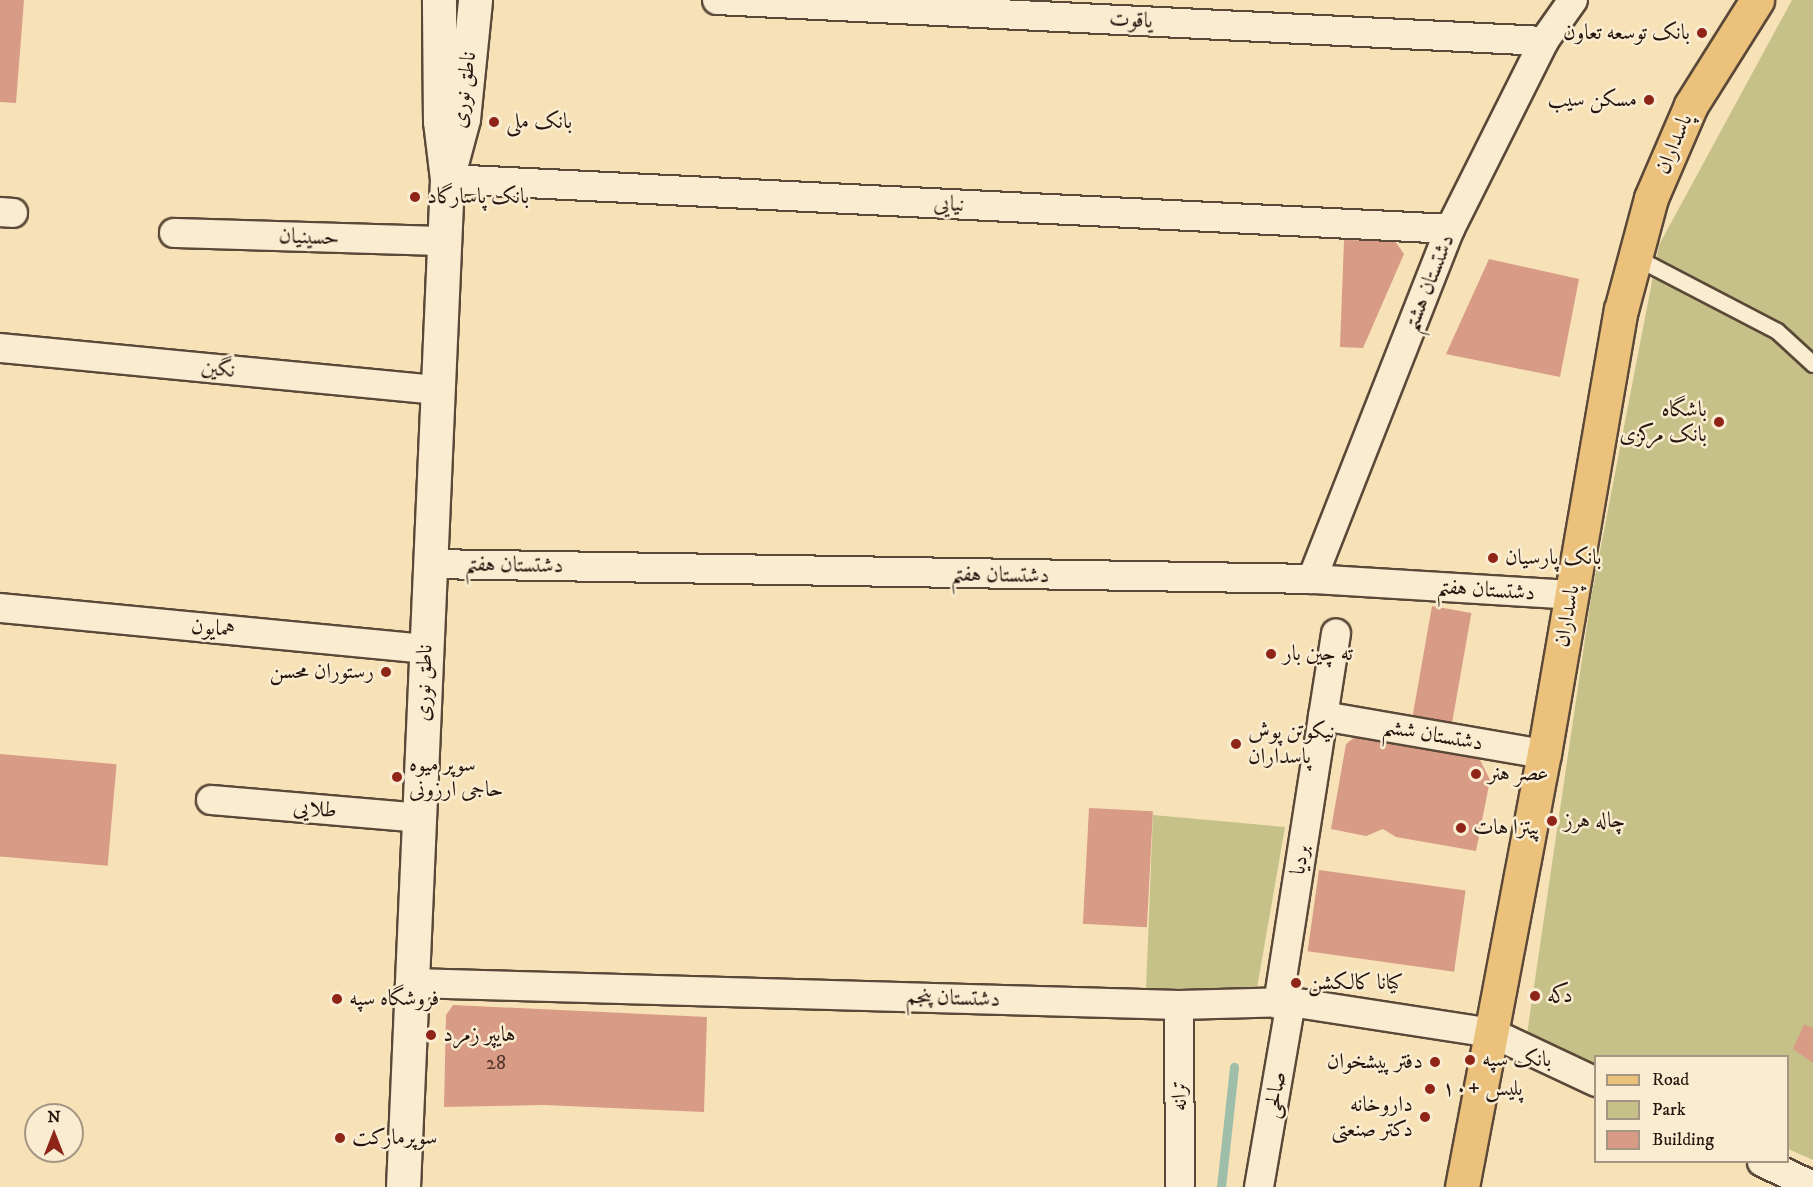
<!DOCTYPE html>
<meta charset="utf-8">
<style>
body{margin:0}
#map{position:relative;width:1813px;height:1187px;overflow:hidden;background:#f7e2b8;font-family:"IM FELL DW Pica",Amiri,serif}
div>[style]{position:absolute}
.green>*{inset:0;background:#c5c189}
.stream>*{height:9px;margin:-4.5px;padding:0 4.5px;transform-origin:4.5px;border-radius:4.5px;background:#9ebeaa}
.building>*{inset:0;background:#d89b85;transform-origin:0 0}
.roads{filter:drop-shadow(2px 0 #5a4838) drop-shadow(-2px 0 #5a4838) drop-shadow(0 2px #5a4838) drop-shadow(0 -2px #5a4838)}
.lane>*{height:15px;margin:-7.5px;padding:0 7.5px;transform-origin:7.5px;border-radius:7.5px;background:#faecd1}
.street>*{height:28px;margin:-14px;padding:0 14px;transform-origin:14px;border-radius:14px;background:#faecd1}
.secondary>*{height:33px;margin:-16.5px;padding:0 16.5px;transform-origin:16.5px;border-radius:16.5px;background:#faecd1}
.primary>*{height:33px;margin:-16.5px;padding:0 16.5px;transform-origin:16.5px;border-radius:16.5px;background:#ecc17c}
.dots>*{width:16px;height:16px;translate:-50% -50%;box-sizing:border-box;border:3px solid #faecd1;border-radius:50%}
span{translate:-50% -50%;white-space:nowrap;text-align:center;line-height:1.15;-webkit-text-stroke:5px #faecd1;paint-order:stroke}
.number-label{font-size:20px;color:#52362c}
.number-label span{-webkit-text-stroke-width:0}
.street-label{font-size:22px;color:#25150e}
.poi-label{font-size:22px;color:#25150e}
.right{translate:-100% -50%;text-align:right}
.left{translate:0 -50%;text-align:left}
.legend{position:absolute;left:1594px;top:1055px;width:195px;height:108px;box-sizing:border-box;background:#faecd1;border:2px solid #a59683;margin:0;padding:8px 10px;list-style:none;font-size:18px;color:#25150e}
.legend li{display:flex;align-items:center;gap:12px;height:30px}
.legend b{width:30px;border:2px solid #a59683}
.north{position:absolute;left:24px;top:1103px;width:60px;height:60px;box-sizing:border-box;background:#faecd1;border:2px solid #a59683;border-radius:50%;rotate:0deg;font-size:16px;font-weight:700;line-height:24px;text-align:center;color:#25150e}
.north::after{content:'';display:block;margin:auto;width:21px;height:27px;background:#8f2418;clip-path:polygon(50% 0,100% 100%,50% 72%,0 100%)}
</style>
<div id="map">
<div class="green">
<i style="clip-path:polygon(1792px 0,1813px 0,1813px 1160px,1788px 1149px,1788px 1056px,1596px 1056px,1595px 1064px,1527px 1034px,1591px 598px,1659px 245px)"></i>
<i style="clip-path:polygon(1153px 815px,1285px 827px,1257px 988px,1146px 989px)"></i>
</div>
<div class="stream">
<i style="left:1221px;top:1187px;width:121px;rotate:-83.8deg"></i>
</div>
<div class="building">
<i style="clip-path:polygon(0 0,24px 0,16px 103px,0 102px)"></i>
<i style="clip-path:polygon(1344px 240px,1395px 241px,1404px 254px,1363px 348px,1340px 347px)"></i>
<i style="clip-path:polygon(1489px 259px,1579px 279px,1560px 377px,1446px 354px)"></i>
<i style="left:1432px;top:606px;width:40px;height:113px;rotate:10deg"></i>
<i style="clip-path:polygon(1359px 734px,1478px 756px,1490px 780px,1476px 851px,1396px 837px,1383px 829px,1366px 836px,1331px 829px,1346px 744px)"></i>
<i style="left:0;top:754px;width:117px;height:102px;rotate:5deg"></i>
<i style="left:1089px;top:808px;width:64px;height:116px;rotate:3deg"></i>
<i style="left:1319px;top:870px;width:148px;height:82px;rotate:8deg"></i>
<i style="clip-path:polygon(453px 1005px,707px 1017px,704px 1112px,544px 1105px,444px 1107px,446px 1015px)"></i>
<i style="clip-path:polygon(1804px 1024px,1813px 1028px,1813px 1063px,1793px 1049px)"></i>
</div>
<div class="roads">
<div class="lane">
<i style="left:1635px;top:257px;width:160px;rotate:27.5deg"></i>
<i style="left:1777px;top:331px;width:49px;rotate:42.5deg"></i>
</div>
<div class="street">
<i style="left:717px;top:0;width:828px;rotate:2.84deg"></i>
<i style="left:447px;top:179px;width:1004px;rotate:2.85deg"></i>
<i style="left:0;top:212px;width:13px;rotate:4deg"></i>
<i style="left:174px;top:233px;width:269px;rotate:1.7deg"></i>
<i style="left:0;top:348px;width:439px;rotate:5.5deg"></i>
<i style="left:429px;top:564px;width:883px;rotate:0.97deg"></i>
<i style="left:1312px;top:579px;width:258px;rotate:3.5deg"></i>
<i style="left:1312px;top:579px;width:376px;rotate:-68.5deg"></i>
<i style="left:1450px;top:229px;width:210px;rotate:-63.4deg"></i>
<i style="left:1544px;top:41px;width:50px;rotate:-54.7deg"></i>
<i style="left:0;top:608px;width:428px;rotate:5.5deg"></i>
<i style="left:1323px;top:716px;width:224px;rotate:9.8deg"></i>
<i style="left:211px;top:800px;width:209px;rotate:4.9deg"></i>
<i style="left:412px;top:983px;width:767px;rotate:1.64deg"></i>
<i style="left:1179px;top:1005px;width:112px;rotate:-1.5deg"></i>
<i style="left:1291px;top:1002px;width:203px;rotate:8.8deg"></i>
<i style="left:1492px;top:1033px;width:115px;rotate:25.2deg"></i>
<i style="left:1278px;top:1004px;width:375px;rotate:-81.1deg"></i>
<i style="left:1179px;top:1005px;width:182px;rotate:89.7deg"></i>
<i style="left:1762px;top:1162px;width:56px;rotate:25.2deg"></i>
<i style="left:1259px;top:1187px;width:188px;rotate:-80.2deg"></i>
</div>
<div class="secondary">
<i style="left:452px;top:160px;width:42px;rotate:-75deg"></i>
<i style="left:463px;top:119px;width:120px;rotate:-84.2deg"></i>
<i style="left:403px;top:1187px;width:1009px;rotate:-87.5deg"></i>
<i style="left:447px;top:179px;width:58px;rotate:-96.9deg"></i>
<i style="left:440px;top:121px;width:121px;rotate:-90.5deg"></i>
</div>
<div class="primary">
<i style="left:1462px;top:1187px;width:441px;rotate:-79.3deg"></i>
<i style="left:1544px;top:754px;width:451px;rotate:-80.2deg"></i>
<i style="left:1621px;top:310px;width:116px;rotate:-75deg"></i>
<i style="left:1651px;top:198px;width:101px;rotate:-66.7deg"></i>
<i style="left:1691px;top:105px;width:124px;rotate:-57.8deg"></i>
</div>
</div>
<div class="dots">
<i style="left:1702px;top:33px;background:#8f2418"></i>
<i style="left:1649px;top:100px;background:#8f2418"></i>
<i style="left:494px;top:122px;background:#8f2418"></i>
<i style="left:415px;top:197px;background:#8f2418"></i>
<i style="left:1719px;top:422px;background:#8f2418"></i>
<i style="left:1493px;top:558px;background:#8f2418"></i>
<i style="left:1271px;top:654px;background:#8f2418"></i>
<i style="left:386px;top:672px;background:#8f2418"></i>
<i style="left:1236px;top:744px;background:#8f2418"></i>
<i style="left:1476px;top:774px;background:#8f2418"></i>
<i style="left:397px;top:777px;background:#8f2418"></i>
<i style="left:1552px;top:821px;background:#8f2418"></i>
<i style="left:1461px;top:828px;background:#8f2418"></i>
<i style="left:1296px;top:983px;background:#8f2418"></i>
<i style="left:1535px;top:996px;background:#8f2418"></i>
<i style="left:337px;top:999px;background:#8f2418"></i>
<i style="left:431px;top:1035px;background:#8f2418"></i>
<i style="left:1470px;top:1060px;background:#8f2418"></i>
<i style="left:1435px;top:1062px;background:#8f2418"></i>
<i style="left:1430px;top:1089px;background:#8f2418"></i>
<i style="left:1425px;top:1117px;background:#8f2418"></i>
<i style="left:340px;top:1138px;background:#8f2418"></i>
</div>
<div class="number-label">
<span style="left:496px;top:1063px">28</span>
</div>
<div class="street-label">
<span style="left:1131px;top:20px;rotate:3deg">یاقوت</span>
<span style="left:464px;top:90px;rotate:-82deg">ناطق نوری</span>
<span style="left:1674px;top:144px;rotate:-67deg">پاسداران</span>
<span style="left:949px;top:204px;rotate:3deg">نیایی</span>
<span style="left:309px;top:237px;rotate:2deg">حسینیان</span>
<span style="left:1429px;top:283px;rotate:-68deg">دشتستان هشتم</span>
<span style="left:218px;top:369px;rotate:6deg">نگین</span>
<span style="left:514px;top:565px;rotate:1deg">دشتستان هفتم</span>
<span style="left:1000px;top:575px;rotate:1deg">دشتستان هفتم</span>
<span style="left:1486px;top:590px;rotate:4deg">دشتستان هفتم</span>
<span style="left:1567px;top:616px;rotate:-80deg">پاسداران</span>
<span style="left:213px;top:628px;rotate:5deg">همایون</span>
<span style="left:424px;top:683px;rotate:-88deg">ناطق نوری</span>
<span style="left:1433px;top:735px;rotate:10deg">دشتستان ششم</span>
<span style="left:315px;top:809px;rotate:5deg">طلایی</span>
<span style="left:1300px;top:860px;rotate:-81deg">بردیا</span>
<span style="left:953px;top:998px;rotate:2deg">دشتستان پنجم</span>
<span style="left:1275px;top:1095px;rotate:-80deg">صالحی</span>
<span style="left:1180px;top:1096px;rotate:-90deg">ترانه</span>
</div>
<div class="poi-label">
<span class="right" style="left:1690px;top:33px">بانک توسعه تعاون</span>
<span class="right" style="left:1637px;top:100px">مسکن سیب</span>
<span class="left" style="left:506px;top:122px">بانک ملی</span>
<span class="left" style="left:427px;top:197px">بانک پاسارگاد</span>
<span class="right" style="left:1707px;top:422px">باشگاه<br>بانک مرکزی</span>
<span class="left" style="left:1505px;top:558px">بانک پارسیان</span>
<span class="left" style="left:1283px;top:654px">ته چین بار</span>
<span class="right" style="left:374px;top:672px">رستوران محسن</span>
<span class="left" style="left:1248px;top:744px">نیکوتن پوش<br>پاسداران</span>
<span class="left" style="left:409px;top:777px">سوپر میوه<br>حاجی ارزونی</span>
<span class="left" style="left:1488px;top:774px">عصر هنر</span>
<span class="left" style="left:1564px;top:821px">چاله هرز</span>
<span class="left" style="left:1473px;top:828px">پیتزا هات</span>
<span class="left" style="left:1308px;top:983px">کیانا کالکشن</span>
<span class="left" style="left:1547px;top:996px">دکه</span>
<span class="left" style="left:349px;top:999px">فروشگاه سپه</span>
<span class="left" style="left:443px;top:1035px">هایپر زمرد</span>
<span class="left" style="left:1482px;top:1060px">بانک سپه</span>
<span class="right" style="left:1423px;top:1062px">دفتر پیشخوان</span>
<span class="left" style="left:1442px;top:1089px">پلیس +۱۰</span>
<span class="right" style="left:1413px;top:1117px">داروخانه<br>دکتر صنعتی</span>
<span class="left" style="left:352px;top:1138px">سوپرمارکت</span>
</div>
<ul class="legend">
<li><b style="height:8px;background:#ecc17c"></b>Road</li>
<li><b style="height:16px;background:#c5c189"></b>Park</li>
<li><b style="height:16px;background:#d89b85"></b>Building</li>
</ul>
<div class="north">N</div>
</div>
